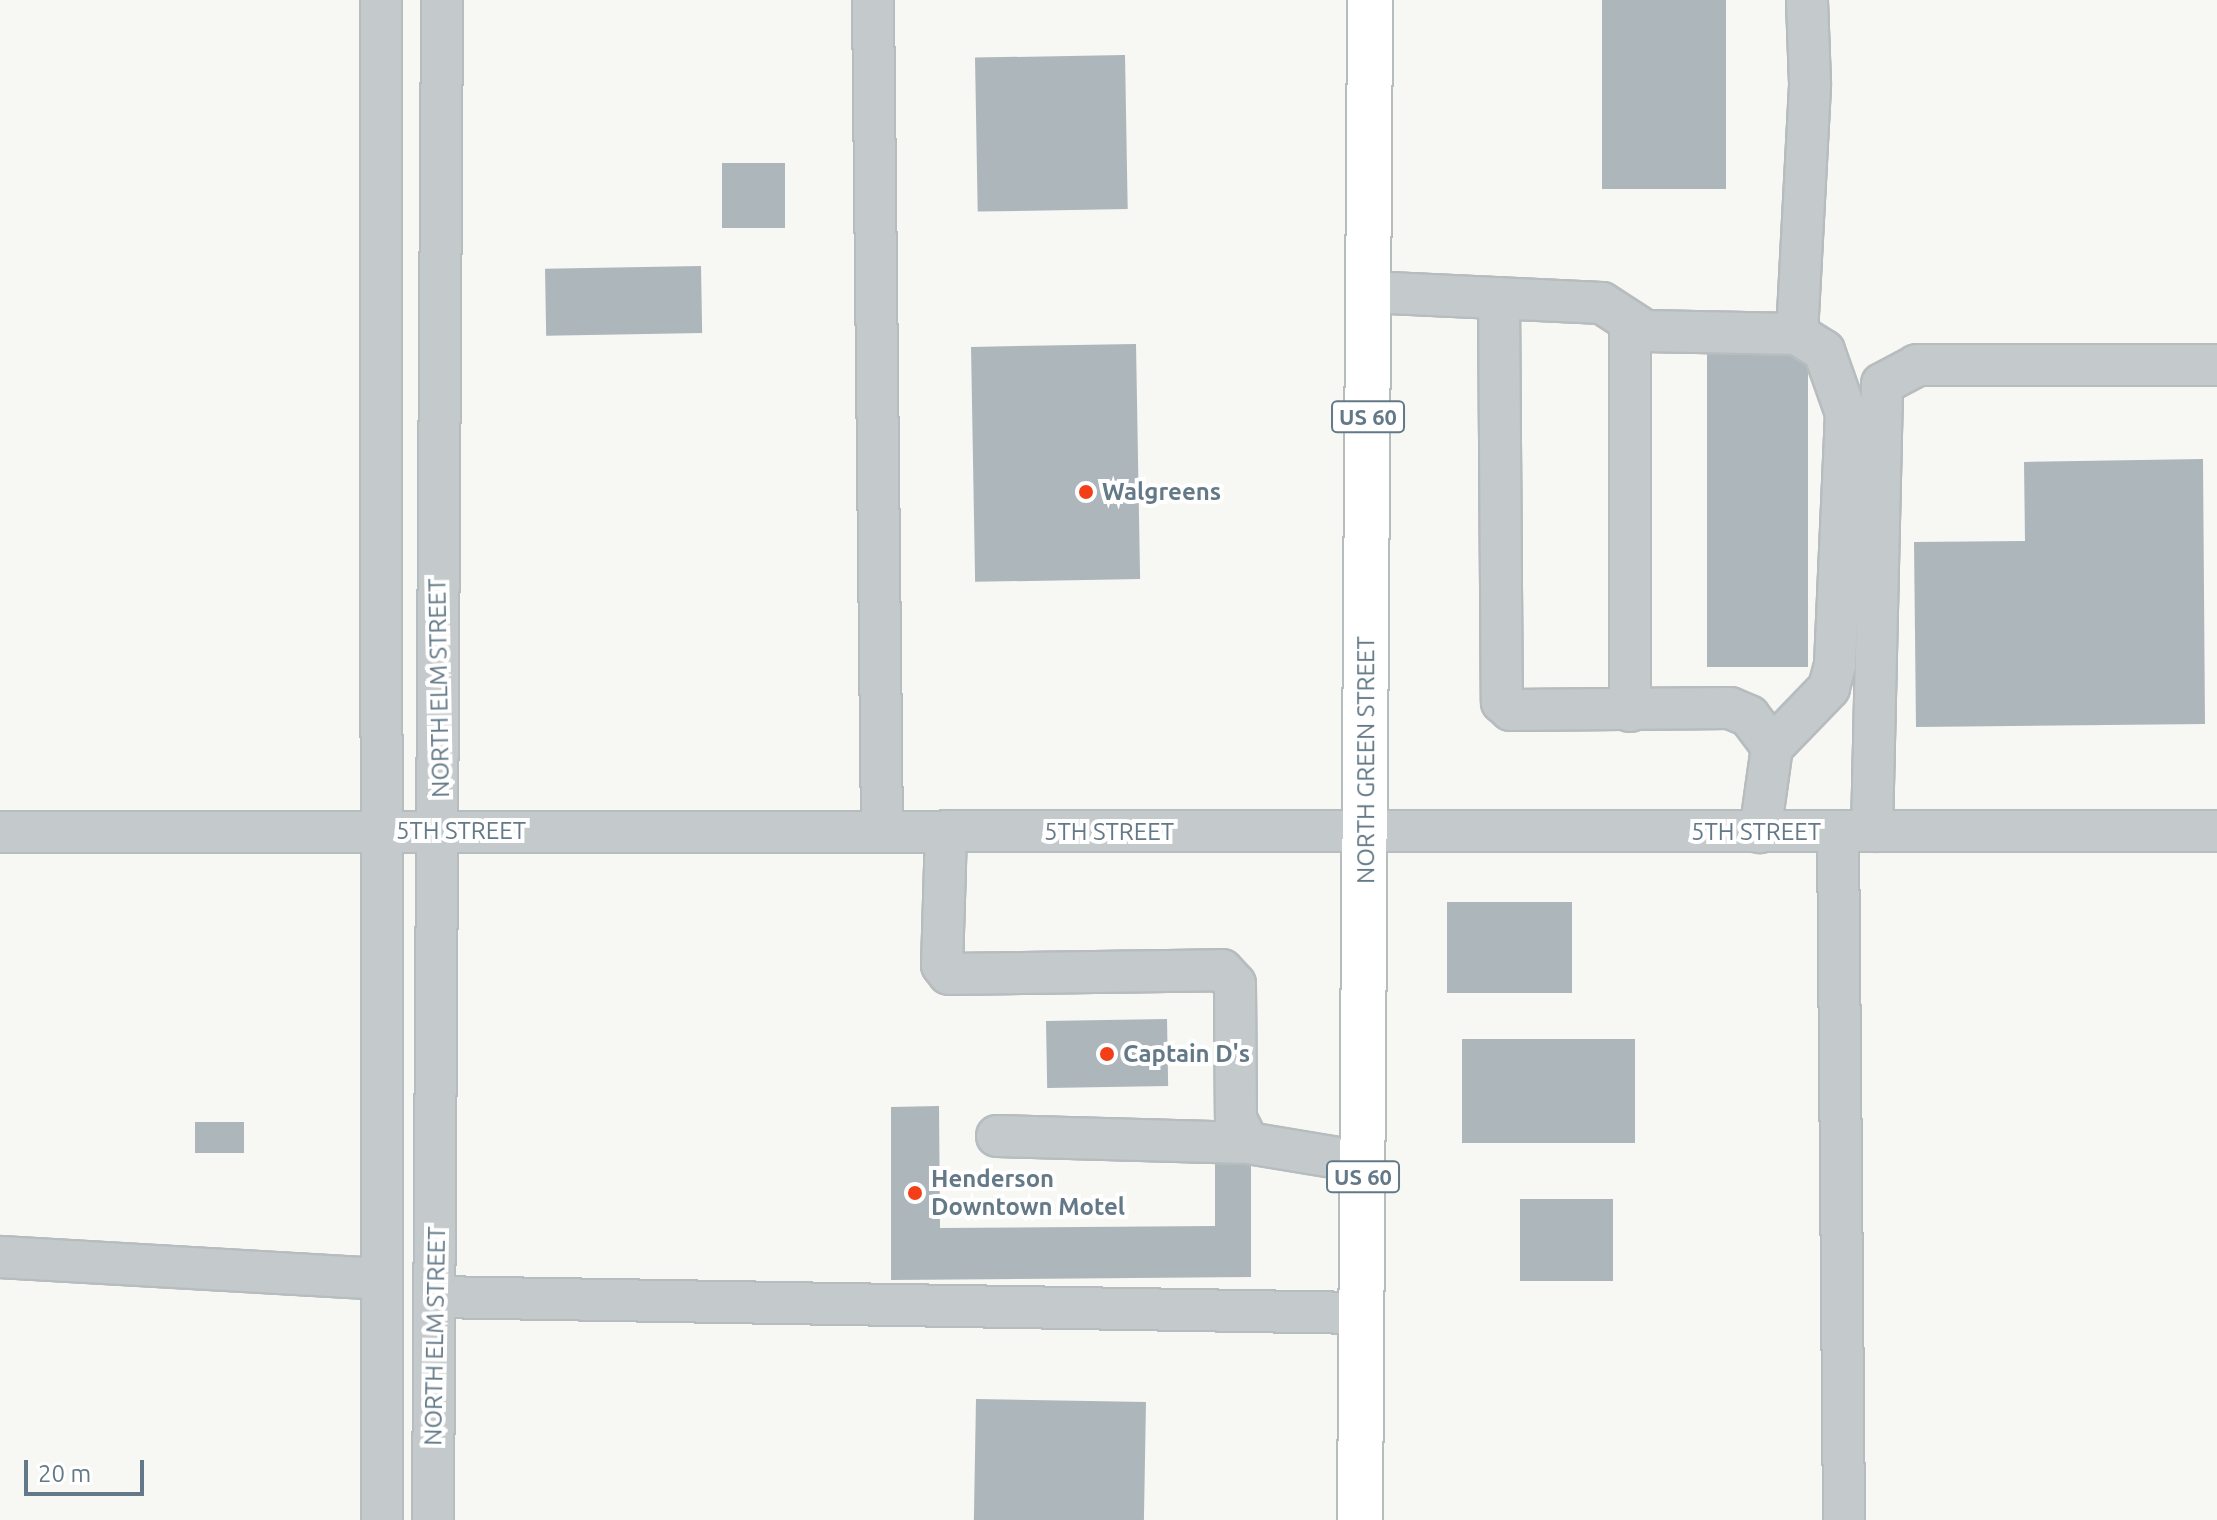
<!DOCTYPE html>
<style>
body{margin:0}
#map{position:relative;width:2217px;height:1520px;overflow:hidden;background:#f7f7f3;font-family:Ubuntu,sans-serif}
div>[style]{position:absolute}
.building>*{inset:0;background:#acb6bb;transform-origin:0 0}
.roads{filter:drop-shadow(2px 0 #b7bcbf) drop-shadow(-2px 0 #b7bcbf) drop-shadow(0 2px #b7bcbf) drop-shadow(0 -2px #b7bcbf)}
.minor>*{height:40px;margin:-20px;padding:0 20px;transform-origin:20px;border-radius:20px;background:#c4c9cc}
.major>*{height:44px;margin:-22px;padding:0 22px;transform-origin:22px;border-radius:22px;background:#fff}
.dots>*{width:22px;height:22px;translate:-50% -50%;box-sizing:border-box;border:4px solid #fff;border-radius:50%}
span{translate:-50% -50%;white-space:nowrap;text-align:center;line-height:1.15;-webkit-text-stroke:8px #fff;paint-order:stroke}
.shield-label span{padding:2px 6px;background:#fff;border:2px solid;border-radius:6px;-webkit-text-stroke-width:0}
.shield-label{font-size:22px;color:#637987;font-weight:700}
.poi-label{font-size:24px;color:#637987;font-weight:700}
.left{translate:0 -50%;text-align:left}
.street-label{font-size:24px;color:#637987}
.scale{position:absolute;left:24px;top:1460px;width:120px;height:36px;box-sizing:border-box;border:4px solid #637987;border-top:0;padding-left:10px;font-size:24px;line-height:28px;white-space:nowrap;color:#637987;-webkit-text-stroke:6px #fff;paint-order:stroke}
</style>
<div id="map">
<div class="building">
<i style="left:1602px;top:0;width:124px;height:189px"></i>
<i style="left:1125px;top:55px;width:154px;height:150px;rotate:89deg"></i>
<i style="left:722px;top:163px;width:63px;height:65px"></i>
<i style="left:701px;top:266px;width:67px;height:156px;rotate:89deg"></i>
<i style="left:1136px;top:344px;width:235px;height:165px;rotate:89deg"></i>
<i style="left:1707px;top:348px;width:101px;height:319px"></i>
<i style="clip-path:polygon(2203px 459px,2205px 724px,1916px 727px,1914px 542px,2025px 541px,2024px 462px)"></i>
<i style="left:1447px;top:902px;width:125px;height:91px"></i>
<i style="left:1167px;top:1019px;width:67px;height:121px;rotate:89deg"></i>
<i style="left:1635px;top:1039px;width:104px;height:173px;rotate:90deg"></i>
<i style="clip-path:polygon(939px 1106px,940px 1228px,1215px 1226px,1215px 1160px,1251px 1159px,1251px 1277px,891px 1280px,891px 1107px)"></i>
<i style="left:195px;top:1122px;width:49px;height:31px"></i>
<i style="left:1613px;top:1199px;width:82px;height:93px;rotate:90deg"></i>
<i style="left:976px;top:1399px;width:170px;height:121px;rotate:1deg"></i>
</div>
<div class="roads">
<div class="minor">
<i style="left:381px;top:0;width:1520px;rotate:89.96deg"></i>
<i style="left:873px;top:0;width:832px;rotate:89.38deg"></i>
<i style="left:1368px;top:292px;width:234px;rotate:2.7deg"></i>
<i style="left:1602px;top:303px;width:51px;rotate:33.1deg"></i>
<i style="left:1645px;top:331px;width:152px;rotate:1.1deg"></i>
<i style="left:1797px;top:334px;width:32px;rotate:32deg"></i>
<i style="left:1824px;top:351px;width:66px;rotate:70.5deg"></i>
<i style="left:1846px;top:413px;width:252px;rotate:92.5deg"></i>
<i style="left:1835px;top:665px;width:24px;rotate:105deg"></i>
<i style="left:1829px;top:688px;width:82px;rotate:134deg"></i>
<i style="left:1772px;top:747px;width:86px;rotate:98deg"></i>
<i style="left:1499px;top:298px;width:404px;rotate:89.6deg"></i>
<i style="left:1502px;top:702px;width:12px;rotate:42deg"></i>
<i style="left:1511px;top:710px;width:219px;rotate:-0.5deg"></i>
<i style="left:1730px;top:708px;width:21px;rotate:23deg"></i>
<i style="left:1749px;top:716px;width:39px;rotate:53deg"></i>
<i style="left:1797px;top:334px;width:251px;rotate:-87deg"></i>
<i style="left:1810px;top:83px;width:83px;rotate:-92.1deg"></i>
<i style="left:1630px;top:711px;width:386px;rotate:-90deg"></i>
<i style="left:1872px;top:831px;width:447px;rotate:-88.7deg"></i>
<i style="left:1882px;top:384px;width:40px;rotate:-28deg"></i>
<i style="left:1917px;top:365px;width:300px"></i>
<i style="left:0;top:832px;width:2217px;rotate:-0.03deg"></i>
<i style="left:946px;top:832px;width:133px;rotate:91.7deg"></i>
<i style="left:942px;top:965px;width:11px;rotate:52deg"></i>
<i style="left:949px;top:974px;width:273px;rotate:-0.8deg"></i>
<i style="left:1222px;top:970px;width:19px;rotate:47deg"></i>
<i style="left:1235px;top:984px;width:135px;rotate:89.6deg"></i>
<i style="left:1236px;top:1119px;width:27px;rotate:63deg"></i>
<i style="left:1248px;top:1143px;width:117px;rotate:9.4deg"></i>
<i style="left:1838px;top:832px;width:688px;rotate:89.5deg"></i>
<i style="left:997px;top:1136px;width:251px;rotate:1.6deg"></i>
<i style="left:0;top:1257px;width:382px;rotate:3.3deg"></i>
<i style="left:435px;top:1297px;width:926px;rotate:0.99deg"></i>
<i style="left:433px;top:1520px;width:1520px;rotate:-89.66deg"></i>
</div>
<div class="major">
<i style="left:1360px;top:1520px;width:1520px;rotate:-89.62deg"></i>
</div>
</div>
<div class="dots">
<i style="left:1086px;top:492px;background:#f33e17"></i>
<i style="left:1107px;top:1054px;background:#f33e17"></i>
<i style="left:915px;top:1193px;background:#f33e17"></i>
</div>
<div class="shield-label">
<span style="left:1368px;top:417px">US 60</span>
<span style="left:1363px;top:1177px">US 60</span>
</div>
<div class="poi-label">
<span class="left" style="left:1102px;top:492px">Walgreens</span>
<span class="left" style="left:1123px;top:1054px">Captain D's</span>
<span class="left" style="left:931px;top:1193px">Henderson<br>Downtown Motel</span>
</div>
<div class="street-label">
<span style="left:439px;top:688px;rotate:-91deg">NORTH ELM STREET</span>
<span style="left:1366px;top:760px;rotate:-90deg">NORTH GREEN STREET</span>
<span style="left:461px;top:831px">5TH STREET</span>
<span style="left:1109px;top:832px">5TH STREET</span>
<span style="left:1756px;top:832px">5TH STREET</span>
<span style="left:435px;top:1336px;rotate:-89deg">NORTH ELM STREET</span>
</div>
<div class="scale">20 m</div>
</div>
